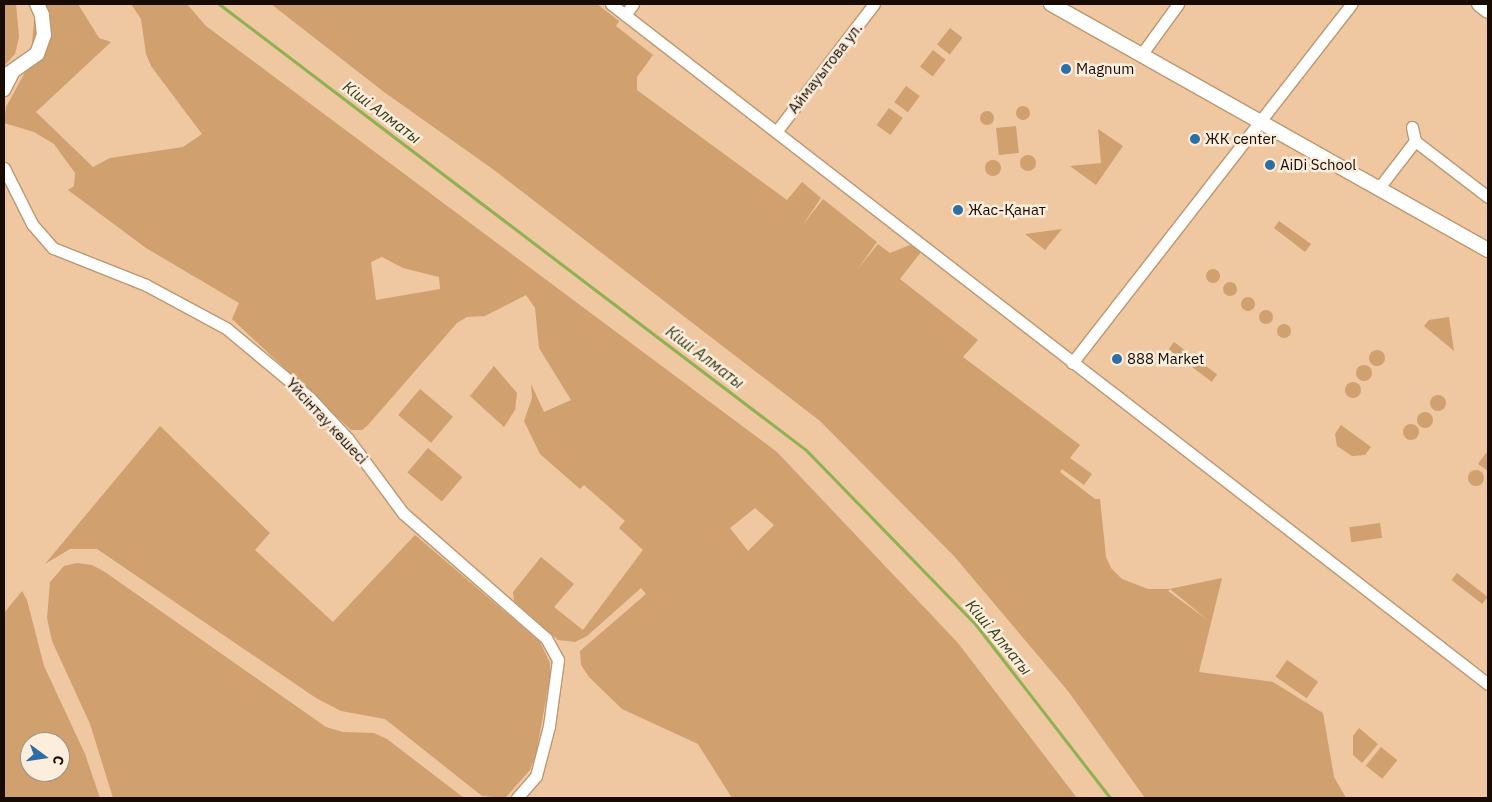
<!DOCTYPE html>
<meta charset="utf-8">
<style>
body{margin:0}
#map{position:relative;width:1492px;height:802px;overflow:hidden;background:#efc7a0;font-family:"IBM Plex Sans",sans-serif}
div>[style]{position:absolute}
.green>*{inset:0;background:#d0a06e;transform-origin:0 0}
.round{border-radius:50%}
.stream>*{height:3px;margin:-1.5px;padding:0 1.5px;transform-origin:1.5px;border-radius:1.5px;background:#8eb151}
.roads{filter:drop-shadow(1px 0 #bd9771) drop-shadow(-1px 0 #bd9771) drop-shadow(0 1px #bd9771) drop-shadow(0 -1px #bd9771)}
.minor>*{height:11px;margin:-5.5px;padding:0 5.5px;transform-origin:5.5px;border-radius:5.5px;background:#fff}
.tertiary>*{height:14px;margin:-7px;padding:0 7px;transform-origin:7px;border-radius:7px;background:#fff}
.dots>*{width:14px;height:14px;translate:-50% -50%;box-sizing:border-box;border:2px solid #fdeddd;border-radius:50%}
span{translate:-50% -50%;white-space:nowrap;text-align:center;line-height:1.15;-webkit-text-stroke:5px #fdeddd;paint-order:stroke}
.street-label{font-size:15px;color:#180b01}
.poi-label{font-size:15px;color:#180b01}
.left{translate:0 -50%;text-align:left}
.water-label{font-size:16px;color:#303e17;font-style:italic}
.frame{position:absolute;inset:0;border:5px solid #180b01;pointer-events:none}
.north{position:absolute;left:20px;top:732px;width:50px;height:50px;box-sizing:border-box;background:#fdeddd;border:1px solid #a19385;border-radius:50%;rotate:104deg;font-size:14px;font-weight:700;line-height:20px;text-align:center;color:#180b01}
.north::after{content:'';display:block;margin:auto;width:18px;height:22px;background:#2c6fa4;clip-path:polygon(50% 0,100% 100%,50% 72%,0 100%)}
</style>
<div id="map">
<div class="green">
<i style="clip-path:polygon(4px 4px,16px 4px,19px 37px,15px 54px,4px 66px)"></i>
<i style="clip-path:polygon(evenodd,41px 4px,78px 4px,99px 38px,111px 42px,36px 112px,93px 167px,110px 158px,183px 147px,202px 134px,151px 66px,146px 54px,141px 19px,131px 4px,187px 4px,206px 26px,777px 452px,958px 643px,1077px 798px,732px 798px,698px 744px,622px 709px,589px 677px,581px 665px,580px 651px,646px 594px,641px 588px,587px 636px,575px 642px,558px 640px,514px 601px,513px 592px,541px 557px,574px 584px,554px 607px,583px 630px,643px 550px,619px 528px,625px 521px,584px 485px,580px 489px,540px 454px,524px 421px,532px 398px,531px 384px,544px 412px,571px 400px,539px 348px,535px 308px,526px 295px,485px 316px,467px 317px,457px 323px,368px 425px,362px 430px,351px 430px,232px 319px,239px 303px,146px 248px,68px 190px,74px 186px,75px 173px,54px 144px,34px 132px,4px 123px,6px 107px,24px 74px,31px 53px,34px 22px,41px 4px,382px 257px,403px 268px,439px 277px,440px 289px,376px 300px,371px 262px,382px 257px,41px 4px,755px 508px,774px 525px,748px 551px,730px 528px,755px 508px)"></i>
<i style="clip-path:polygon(evenodd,271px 4px,597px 4px,619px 21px,616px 26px,653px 55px,637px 77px,637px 90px,787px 200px,802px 182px,821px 198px,802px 226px,823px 199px,877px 242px,857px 270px,878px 244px,890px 253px,910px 245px,921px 252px,900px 279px,978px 340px,963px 357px,1080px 445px,1070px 458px,1092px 474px,1084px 485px,1062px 469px,1060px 472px,1095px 499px,1100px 499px,1106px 557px,1111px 568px,1122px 579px,1148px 589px,1169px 589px,1222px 578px,1199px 672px,1273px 682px,1323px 713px,1334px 777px,1346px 798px,1145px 798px,1068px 691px,954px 556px,820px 421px,494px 170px,384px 92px,271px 4px,1170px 589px,1209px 621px,1168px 591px,1170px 589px)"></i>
<i style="left:950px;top:28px;width:16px;height:21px;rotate:38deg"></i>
<i style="left:933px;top:50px;width:16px;height:21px;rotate:38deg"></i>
<i style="left:906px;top:86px;width:17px;height:20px;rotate:36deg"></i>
<i class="round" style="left:1016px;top:106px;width:14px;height:14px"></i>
<i style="left:889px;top:108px;width:17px;height:21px;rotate:36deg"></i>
<i class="round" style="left:980px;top:111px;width:14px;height:14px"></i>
<i style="left:1016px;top:126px;width:27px;height:20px;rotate:84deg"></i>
<i style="clip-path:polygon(1098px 129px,1123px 146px,1096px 185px,1070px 166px,1101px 163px)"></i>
<i class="round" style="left:1020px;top:155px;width:16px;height:16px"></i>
<i class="round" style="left:985px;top:160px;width:16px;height:16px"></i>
<i style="clip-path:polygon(1279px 221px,1311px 244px,1305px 252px,1274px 228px)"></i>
<i style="clip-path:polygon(1062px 229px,1045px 250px,1025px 234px)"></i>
<i class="round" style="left:1206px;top:269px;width:14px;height:14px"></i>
<i class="round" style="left:1223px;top:282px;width:14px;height:14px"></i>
<i class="round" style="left:1241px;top:297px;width:14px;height:14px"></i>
<i class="round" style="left:1259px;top:310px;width:14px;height:14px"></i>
<i style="clip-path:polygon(1449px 317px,1454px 351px,1424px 326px,1429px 320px)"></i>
<i class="round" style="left:1277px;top:324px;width:14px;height:14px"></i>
<i style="left:1174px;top:342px;width:54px;height:9px;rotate:37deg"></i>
<i class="round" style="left:1369px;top:350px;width:16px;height:16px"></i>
<i class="round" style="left:1356px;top:365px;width:16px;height:16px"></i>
<i style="clip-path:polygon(494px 366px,517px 393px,515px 410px,504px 427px,470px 396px)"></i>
<i class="round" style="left:1345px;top:382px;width:16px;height:16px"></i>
<i style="left:420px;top:389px;width:43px;height:34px;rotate:40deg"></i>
<i class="round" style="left:1430px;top:395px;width:16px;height:16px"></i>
<i class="round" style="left:1417px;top:412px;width:16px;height:16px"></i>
<i class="round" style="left:1403px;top:424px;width:16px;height:16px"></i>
<i style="clip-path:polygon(1341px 425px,1371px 447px,1365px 455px,1352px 456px,1337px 446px,1335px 434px)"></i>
<i style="clip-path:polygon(160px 426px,270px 533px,255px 550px,333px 622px,415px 535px,540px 642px,550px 663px,550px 677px,536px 754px,530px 770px,505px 798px,482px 796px,385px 719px,341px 711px,316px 698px,97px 549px,70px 549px,45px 564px)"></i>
<i style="left:428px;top:448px;width:45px;height:32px;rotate:40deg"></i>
<i style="clip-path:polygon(1486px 453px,1488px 455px,1488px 471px,1478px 464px)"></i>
<i class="round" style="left:1468px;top:470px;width:16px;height:16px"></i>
<i style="left:1380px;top:523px;width:15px;height:31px;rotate:82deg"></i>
<i style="clip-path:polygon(77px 563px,92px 565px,105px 572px,326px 727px,343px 732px,374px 733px,387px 739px,464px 798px,113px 798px,90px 724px,52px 641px,47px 618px,50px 582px,64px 566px)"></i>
<i style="left:1457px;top:573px;width:39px;height:9px;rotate:38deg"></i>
<i style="clip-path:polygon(evenodd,22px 591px,27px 600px,44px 666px,85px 754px,100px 798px,4px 798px,4px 613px,22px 591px,30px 742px,60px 742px,60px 772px,30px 772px,30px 742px)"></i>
<i style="left:1287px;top:660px;width:38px;height:20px;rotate:35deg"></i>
<i style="clip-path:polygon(1359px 728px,1378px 744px,1362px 763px,1353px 755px,1353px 736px)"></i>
<i style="left:1381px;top:747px;width:21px;height:24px;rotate:39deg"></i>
</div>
<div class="stream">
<i style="left:219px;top:4px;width:737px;rotate:37.23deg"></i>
<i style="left:806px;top:450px;width:244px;rotate:45.8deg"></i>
<i style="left:976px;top:625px;width:219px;rotate:52.2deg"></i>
</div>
<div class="roads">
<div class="minor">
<i style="left:611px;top:4px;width:1110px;rotate:37.79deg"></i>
<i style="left:625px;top:15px;width:14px;rotate:-54deg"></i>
<i style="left:1141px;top:55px;width:63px;rotate:-54deg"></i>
<i style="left:4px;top:90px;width:20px;rotate:-63deg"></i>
<i style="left:1412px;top:127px;width:14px;rotate:78deg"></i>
<i style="left:1415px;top:141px;width:92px;rotate:37.5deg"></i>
<i style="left:776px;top:132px;width:161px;rotate:-52.6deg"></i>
<i style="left:4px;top:168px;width:63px;rotate:63.4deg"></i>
<i style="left:32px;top:224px;width:32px;rotate:49deg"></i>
<i style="left:53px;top:248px;width:100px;rotate:21.7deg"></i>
<i style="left:146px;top:285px;width:91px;rotate:28.3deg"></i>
<i style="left:226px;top:328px;width:109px;rotate:39.8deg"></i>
<i style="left:310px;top:398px;width:56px;rotate:47.2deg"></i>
<i style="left:348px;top:439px;width:92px;rotate:53.4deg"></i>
<i style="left:403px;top:513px;width:190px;rotate:41.2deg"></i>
<i style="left:546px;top:638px;width:25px;rotate:61deg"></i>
<i style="left:558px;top:660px;width:67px;rotate:97.8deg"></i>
<i style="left:549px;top:726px;width:52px;rotate:104.6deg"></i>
<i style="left:536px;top:776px;width:29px;rotate:131deg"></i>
<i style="left:1378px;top:189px;width:61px;rotate:-52.4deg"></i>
<i style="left:1072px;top:363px;width:455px;rotate:-52.1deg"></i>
</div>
<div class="tertiary">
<i style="left:1051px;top:4px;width:501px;rotate:29.38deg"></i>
<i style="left:1479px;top:4px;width:11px;rotate:38deg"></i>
<i style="left:4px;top:77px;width:40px;rotate:-34.9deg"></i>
<i style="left:37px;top:54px;width:20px;rotate:-70deg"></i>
<i style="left:44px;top:35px;width:20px;rotate:-96deg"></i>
<i style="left:42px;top:15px;width:12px;rotate:-114deg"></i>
</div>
</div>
<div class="dots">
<i style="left:1066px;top:69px;background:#2c6fa4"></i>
<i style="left:1195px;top:139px;background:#2c6fa4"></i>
<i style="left:1270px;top:165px;background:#2c6fa4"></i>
<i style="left:958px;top:210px;background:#2c6fa4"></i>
<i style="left:1117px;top:359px;background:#2c6fa4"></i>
</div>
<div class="street-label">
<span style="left:825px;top:68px;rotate:-52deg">Аймауытова ул.</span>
<span style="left:327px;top:421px;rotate:47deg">Үйсінтау көшесі</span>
</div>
<div class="poi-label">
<span class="left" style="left:1076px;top:69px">Magnum</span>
<span class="left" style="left:1205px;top:139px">ЖК center</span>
<span class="left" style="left:1280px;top:165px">AiDi School</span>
<span class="left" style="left:968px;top:210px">Жас-Қанат</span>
<span class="left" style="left:1127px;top:359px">888 Market</span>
</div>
<div class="water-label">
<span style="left:382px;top:112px;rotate:37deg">Кіші Алматы</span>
<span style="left:705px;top:357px;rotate:37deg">Кіші Алматы</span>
<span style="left:999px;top:637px;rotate:50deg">Кіші Алматы</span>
</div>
<div class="frame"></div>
<div class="north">С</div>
</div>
